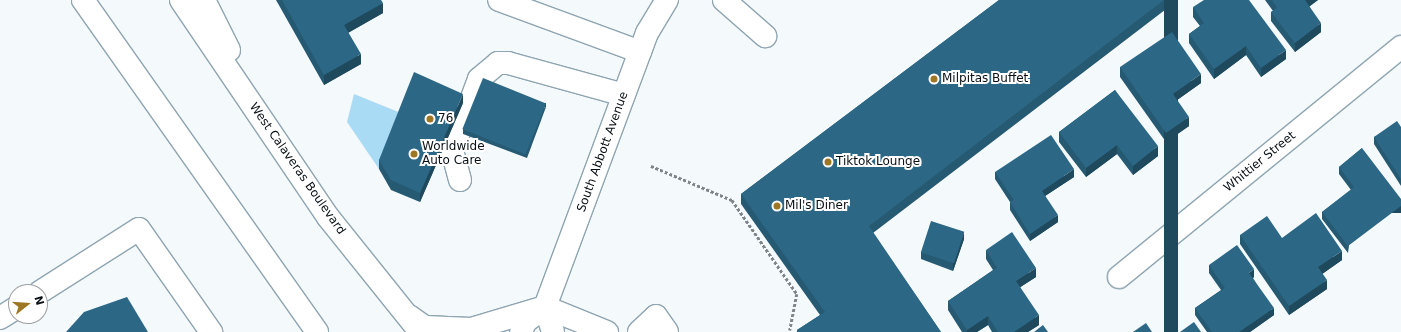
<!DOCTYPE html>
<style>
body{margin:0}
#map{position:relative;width:1401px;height:332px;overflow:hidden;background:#f4f9fc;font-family:"DejaVu Sans",sans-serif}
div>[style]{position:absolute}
.green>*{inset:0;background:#aadbf5}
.path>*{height:2.5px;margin-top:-1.25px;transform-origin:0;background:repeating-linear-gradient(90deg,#7f8589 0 3px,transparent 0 5px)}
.roads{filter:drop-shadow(1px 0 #8fa5b1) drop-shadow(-1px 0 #8fa5b1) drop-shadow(0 1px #8fa5b1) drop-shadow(0 -1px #8fa5b1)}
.minor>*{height:22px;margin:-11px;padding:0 11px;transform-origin:11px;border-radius:11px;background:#fff}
.highway>*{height:22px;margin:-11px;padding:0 11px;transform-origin:11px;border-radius:11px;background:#fff}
.wall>*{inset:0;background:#265972}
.shaded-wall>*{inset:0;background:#1f495d;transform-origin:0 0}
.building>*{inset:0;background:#2c6885;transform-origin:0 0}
.dots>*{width:11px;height:11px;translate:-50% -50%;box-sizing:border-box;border:2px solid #fff;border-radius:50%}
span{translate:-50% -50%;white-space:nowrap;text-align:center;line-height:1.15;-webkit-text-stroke:4px #fff;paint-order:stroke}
.poi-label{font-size:12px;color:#091015}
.left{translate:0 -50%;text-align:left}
.street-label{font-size:12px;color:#091015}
.north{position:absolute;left:8px;top:284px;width:40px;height:40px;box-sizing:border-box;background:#fff;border:1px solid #9d9fa1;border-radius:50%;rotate:73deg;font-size:11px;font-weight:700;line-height:16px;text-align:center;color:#091015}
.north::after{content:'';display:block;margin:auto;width:14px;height:18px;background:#9d7724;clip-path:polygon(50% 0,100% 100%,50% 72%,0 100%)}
</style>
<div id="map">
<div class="green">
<i style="clip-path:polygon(354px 94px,401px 113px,379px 169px,347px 122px)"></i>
</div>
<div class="path">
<i style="left:651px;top:166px;width:88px;rotate:22.8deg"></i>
<i style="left:732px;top:200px;width:114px;rotate:55.3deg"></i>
<i style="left:797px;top:294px;width:37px;rotate:101deg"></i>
</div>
<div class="roads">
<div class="minor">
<i style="left:499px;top:0;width:150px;rotate:20.2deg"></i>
<i style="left:724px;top:0;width:55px;rotate:41.3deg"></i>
<i style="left:460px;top:180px;width:30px;rotate:-105deg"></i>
<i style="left:452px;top:151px;width:77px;rotate:-69.4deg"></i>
<i style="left:479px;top:79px;width:25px;rotate:-40deg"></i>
<i style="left:498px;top:63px;width:10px"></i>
<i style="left:508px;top:63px;width:120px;rotate:15.4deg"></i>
<i style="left:1119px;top:277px;width:364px;rotate:-39.2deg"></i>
<i style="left:40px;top:292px;width:117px;rotate:-32.5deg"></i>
<i style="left:139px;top:229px;width:126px;rotate:55deg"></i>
<i style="left:545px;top:307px;width:67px;rotate:22deg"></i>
<i style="left:545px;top:307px;width:26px;rotate:72deg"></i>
<i style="left:0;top:318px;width:19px;rotate:-32deg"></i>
<i style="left:521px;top:332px;width:11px;rotate:-68deg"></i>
<i style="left:525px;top:322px;width:25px;rotate:-37deg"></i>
<i style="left:545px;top:307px;width:272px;rotate:-69.6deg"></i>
<i style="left:640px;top:52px;width:20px;rotate:-70deg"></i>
<i style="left:647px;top:33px;width:39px;rotate:-59deg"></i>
<i style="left:639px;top:332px;width:23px;rotate:-43deg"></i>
<i style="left:656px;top:316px;width:19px;rotate:55deg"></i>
</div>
<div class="highway">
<i style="left:83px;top:0;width:406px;rotate:54.8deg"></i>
<i style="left:181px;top:0;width:262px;rotate:55.9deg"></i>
<i style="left:328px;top:217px;width:147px;rotate:51.3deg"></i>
<i style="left:204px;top:0;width:56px;rotate:63.4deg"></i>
<i style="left:409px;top:316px;width:19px;rotate:35deg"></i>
<i style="left:425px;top:327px;width:46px;rotate:2.5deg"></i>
<i style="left:471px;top:329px;width:77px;rotate:-16.6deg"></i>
</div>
</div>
<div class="wall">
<i style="clip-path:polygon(276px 0,381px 0,383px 13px,348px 33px,361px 64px,324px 85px)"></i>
<i style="clip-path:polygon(999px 0,1178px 0,873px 233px,941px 332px,797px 332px,797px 330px,820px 315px,741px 204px,741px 194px)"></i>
<i style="clip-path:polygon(1265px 0,1318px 0,1309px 6px,1321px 32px,1295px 52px,1271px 21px,1271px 12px,1273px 11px)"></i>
<i style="clip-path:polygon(1193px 7px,1286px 59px,1261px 77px,1246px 55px,1214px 79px,1189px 43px,1189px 34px,1200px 26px,1193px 17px)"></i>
<i style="clip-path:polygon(1120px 67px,1201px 83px,1177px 100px,1189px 126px,1166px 142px,1120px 77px)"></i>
<i style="clip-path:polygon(1115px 90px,1158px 156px,1133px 175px,1117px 154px,1086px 177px,1059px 142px,1059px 132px)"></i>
<i style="clip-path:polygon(463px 103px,420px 202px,391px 190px,379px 169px,379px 160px)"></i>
<i style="clip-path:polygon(546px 107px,527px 158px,463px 134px,463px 129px)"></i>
<i style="clip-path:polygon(1401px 127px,1401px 186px,1374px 144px,1374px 137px)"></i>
<i style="clip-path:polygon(1362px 148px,1348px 253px,1322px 219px,1322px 212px,1351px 190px,1339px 174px,1339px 167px)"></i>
<i style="clip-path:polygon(995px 172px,1074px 177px,1045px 196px,1058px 222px,1030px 241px,1010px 210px,1010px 202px,995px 179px)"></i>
<i style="clip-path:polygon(1240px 235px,1282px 238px,1342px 260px,1322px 274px,1327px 289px,1289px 315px,1240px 244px)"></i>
<i style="clip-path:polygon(964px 239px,953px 271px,921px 259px,921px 252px)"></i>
<i style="clip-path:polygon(986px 250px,1036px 277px,1020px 287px,1039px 325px,1028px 332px,992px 332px,988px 325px,977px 332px,962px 332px,948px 310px,948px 301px,993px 270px,986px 259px)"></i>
<i style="clip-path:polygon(1209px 265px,1254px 277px,1253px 278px,1274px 315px,1250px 332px,1207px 332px,1195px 315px,1195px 308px,1221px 290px,1209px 273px)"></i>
</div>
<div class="shaded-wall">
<i style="left:1164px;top:0;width:14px;height:372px"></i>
<i style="clip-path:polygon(1305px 0,1318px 0,1305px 10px)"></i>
<i style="clip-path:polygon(383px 3px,383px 13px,344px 35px,344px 25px)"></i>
<i style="clip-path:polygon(1321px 23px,1321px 32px,1295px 52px,1295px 43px)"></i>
<i style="clip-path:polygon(1246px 46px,1246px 55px,1214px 79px,1214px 69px)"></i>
<i style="clip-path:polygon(1286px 50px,1286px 59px,1261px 77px,1261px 68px)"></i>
<i style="clip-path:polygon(361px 54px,361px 64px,324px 85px,324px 75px)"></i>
<i style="clip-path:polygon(1201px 74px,1201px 83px,1173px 103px,1173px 94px)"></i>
<i style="clip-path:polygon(463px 94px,463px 103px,420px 202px,420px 193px)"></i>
<i style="left:546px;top:103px;width:4px;height:54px;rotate:90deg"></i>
<i style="clip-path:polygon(1189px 117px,1189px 126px,1166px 142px,1166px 133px)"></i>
<i style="clip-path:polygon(1117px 145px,1117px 154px,1086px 177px,1086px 168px)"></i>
<i style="clip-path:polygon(1158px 146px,1158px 156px,1133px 175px,1133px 166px)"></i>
<i style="clip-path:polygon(1074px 169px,1074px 177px,1042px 198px,1042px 191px)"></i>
<i style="left:1401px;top:206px;width:7px;height:66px;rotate:90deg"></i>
<i style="clip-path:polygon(1058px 215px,1058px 222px,1030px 241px,1030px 234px)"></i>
<i style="clip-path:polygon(964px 232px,964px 239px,953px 271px,953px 263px)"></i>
<i style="clip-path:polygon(1342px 251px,1342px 260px,1318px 277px,1318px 267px)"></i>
<i style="clip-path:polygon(1036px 268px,1036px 277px,1016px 290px,1016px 281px)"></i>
<i style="clip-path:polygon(1254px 269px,1254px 277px,1249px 280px,1249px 273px)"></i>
<i style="clip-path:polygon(1327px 280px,1327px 289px,1289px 315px,1289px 306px)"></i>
<i style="clip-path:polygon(1274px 308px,1274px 315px,1250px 332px,1239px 332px)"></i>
<i style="clip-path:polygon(1039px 315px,1039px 325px,1028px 332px,1014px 332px)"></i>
<i style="clip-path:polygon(988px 316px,988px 325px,977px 332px,967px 332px,967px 330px)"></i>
</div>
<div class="building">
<i style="clip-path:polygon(282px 0,381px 0,383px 3px,344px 25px,361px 54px,324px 75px)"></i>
<i style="clip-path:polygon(999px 0,1164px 0,869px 226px,941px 332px,799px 332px,797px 330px,825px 312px,741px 194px)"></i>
<i style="clip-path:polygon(1204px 0,1249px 0,1286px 50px,1261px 68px,1246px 46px,1214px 69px,1189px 34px,1204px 23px,1193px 7px)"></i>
<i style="clip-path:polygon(1272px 0,1305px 0,1321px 23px,1295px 43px,1271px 12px,1277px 8px)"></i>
<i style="clip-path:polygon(1172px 32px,1201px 74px,1173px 94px,1189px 117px,1166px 133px,1120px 67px)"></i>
<i style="clip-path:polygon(414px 72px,463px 94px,420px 193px,391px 180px,379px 160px)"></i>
<i style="left:483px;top:78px;width:68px;height:55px;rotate:22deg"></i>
<i style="clip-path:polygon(1115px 90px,1158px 146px,1133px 166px,1117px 145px,1086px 168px,1059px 132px)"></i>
<i style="clip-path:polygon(1397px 121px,1401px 127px,1401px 179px,1374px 137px)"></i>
<i style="clip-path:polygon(1051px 135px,1074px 169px,1042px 191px,1058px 215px,1030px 234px,1010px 202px,1014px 200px,995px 172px)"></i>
<i style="clip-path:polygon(1362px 148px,1401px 199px,1401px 206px,1348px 246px,1322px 212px,1354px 187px,1339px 167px)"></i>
<i style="clip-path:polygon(1316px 213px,1342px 251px,1318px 267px,1327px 280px,1289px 306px,1240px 235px,1267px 216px,1282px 238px)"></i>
<i style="left:931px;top:221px;width:35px;height:33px;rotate:18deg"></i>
<i style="clip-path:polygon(1012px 232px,1036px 268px,1016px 281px,1039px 315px,1014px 332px,998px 332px,988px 316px,967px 330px,948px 301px,997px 268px,986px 250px)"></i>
<i style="clip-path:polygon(1237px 245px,1254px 269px,1249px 273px,1274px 308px,1239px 332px,1212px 332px,1195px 308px,1225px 288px,1209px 265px)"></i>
<i style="clip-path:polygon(127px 297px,148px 332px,66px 332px,84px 312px)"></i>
<i style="clip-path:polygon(1194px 322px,1201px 332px,1180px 332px)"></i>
<i style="clip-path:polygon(1146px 323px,1152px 332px,1133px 332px)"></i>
<i style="clip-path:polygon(1043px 325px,1048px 332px,1034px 332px)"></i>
</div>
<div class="dots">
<i style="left:934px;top:79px;background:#9d7724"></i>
<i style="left:430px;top:119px;background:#9d7724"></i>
<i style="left:414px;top:154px;background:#9d7724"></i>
<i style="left:828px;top:162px;background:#9d7724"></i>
<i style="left:777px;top:206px;background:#9d7724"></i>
</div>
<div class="poi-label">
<span class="left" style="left:942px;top:79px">Milpitas Buffet</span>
<span class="left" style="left:438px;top:119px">76</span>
<span class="left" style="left:422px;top:154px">Worldwide<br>Auto Care</span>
<span class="left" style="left:836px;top:162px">Tiktok Lounge</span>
<span class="left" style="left:785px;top:206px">Mil's Diner</span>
</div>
<div class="street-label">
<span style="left:603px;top:152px;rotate:-70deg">South Abbott Avenue</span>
<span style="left:1260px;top:162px;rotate:-39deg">Whittier Street</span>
<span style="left:297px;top:169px;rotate:55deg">West Calaveras Boulevard</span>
</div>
<div class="north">N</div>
</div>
